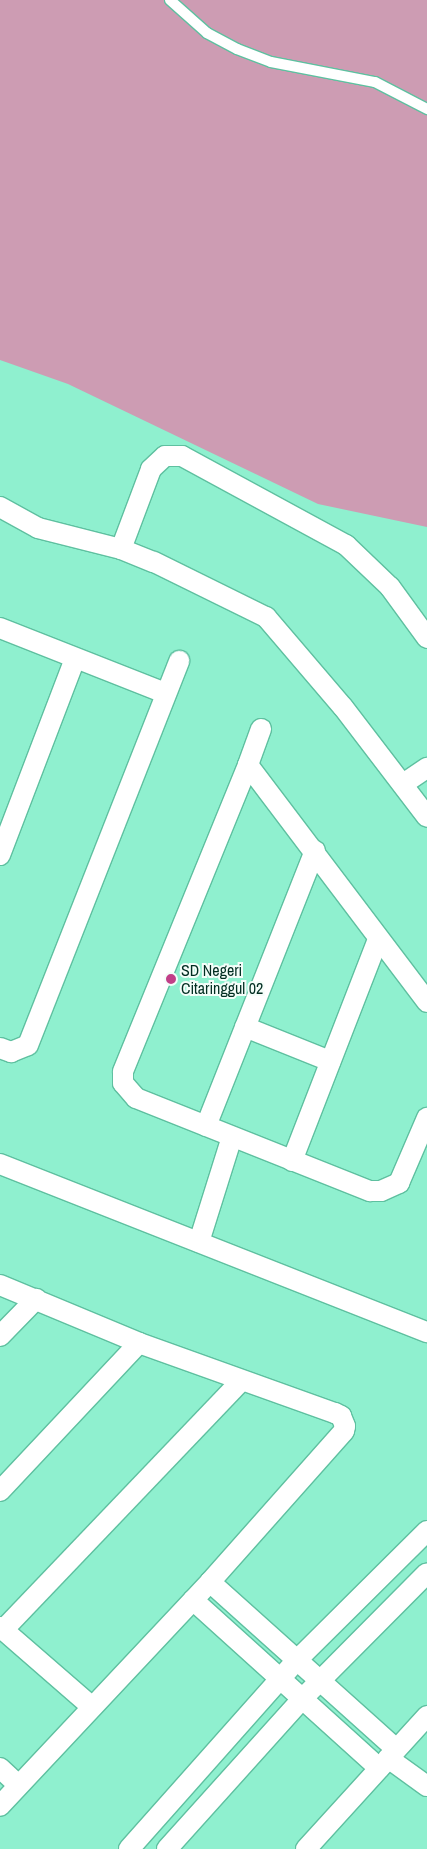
<!DOCTYPE html>
<style>
body{margin:0}
#map{position:relative;width:427px;height:1849px;overflow:hidden;background:#8ff0cf;font-family:"Archivo Narrow",sans-serif}
div>[style]{position:absolute}
.green>*{inset:0;background:#cd9cb3}
.roads{filter:drop-shadow(1px 0 #5fc0a0) drop-shadow(-1px 0 #5fc0a0) drop-shadow(0 1px #5fc0a0) drop-shadow(0 -1px #5fc0a0)}
.service>*{height:10px;margin:-5px;padding:0 5px;transform-origin:5px;border-radius:5px;background:#fff}
.minor>*{height:20px;margin:-10px;padding:0 10px;transform-origin:10px;border-radius:10px;background:#fff}
.dots>*{width:14px;height:14px;translate:-50% -50%;box-sizing:border-box;border:2px solid #f4fdf9;border-radius:50%}
span{translate:-50% -50%;white-space:nowrap;text-align:center;line-height:1.15;-webkit-text-stroke:4px #f4fdf9;paint-order:stroke}
.poi-label{font-size:16px;color:#012d21}
.left{translate:0 -50%;text-align:left}
</style>
<div id="map">
<div class="green">
<i style="clip-path:polygon(0 0,427px 0,427px 527px,318px 504px,68px 384px,0 360px)"></i>
</div>
<div class="roads">
<div class="service">
<i style="left:170px;top:0;width:50px;rotate:41.7deg"></i>
<i style="left:207px;top:33px;width:34px;rotate:28deg"></i>
<i style="left:237px;top:49px;width:36px;rotate:21deg"></i>
<i style="left:271px;top:62px;width:106px;rotate:10.9deg"></i>
<i style="left:375px;top:82px;width:59px;rotate:27.4deg"></i>
</div>
<div class="minor">
<i style="left:0;top:507px;width:43px;rotate:28.9deg"></i>
<i style="left:38px;top:528px;width:86px;rotate:14.2deg"></i>
<i style="left:121px;top:549px;width:35px;rotate:22deg"></i>
<i style="left:154px;top:562px;width:125px;rotate:26.2deg"></i>
<i style="left:266px;top:617px;width:118px;rotate:49.5deg"></i>
<i style="left:343px;top:707px;width:138px;rotate:52.6deg"></i>
<i style="left:121px;top:549px;width:85px;rotate:-69.4deg"></i>
<i style="left:151px;top:469px;width:19px;rotate:-43deg"></i>
<i style="left:165px;top:456px;width:17px"></i>
<i style="left:182px;top:456px;width:187px;rotate:28.5deg"></i>
<i style="left:346px;top:545px;width:61px;rotate:43.7deg"></i>
<i style="left:390px;top:587px;width:63px;rotate:54deg"></i>
<i style="left:0;top:628px;width:177px;rotate:21.5deg"></i>
<i style="left:261px;top:729px;width:38px;rotate:110deg"></i>
<i style="left:248px;top:765px;width:297px;rotate:52.9deg"></i>
<i style="left:248px;top:765px;width:331px;rotate:112.2deg"></i>
<i style="left:123px;top:1072px;width:11px;rotate:90deg"></i>
<i style="left:123px;top:1083px;width:20px;rotate:49deg"></i>
<i style="left:136px;top:1098px;width:252px;rotate:21.7deg"></i>
<i style="left:370px;top:1191px;width:11px"></i>
<i style="left:381px;top:1191px;width:20px;rotate:-24deg"></i>
<i style="left:399px;top:1183px;width:71px;rotate:-66.7deg"></i>
<i style="left:403px;top:784px;width:29px;rotate:-34deg"></i>
<i style="left:0;top:855px;width:210px;rotate:-69.1deg"></i>
<i style="left:245px;top:1027px;width:92px;rotate:21.8deg"></i>
<i style="left:0;top:1048px;width:12px;rotate:20deg"></i>
<i style="left:11px;top:1052px;width:18px;rotate:-22deg"></i>
<i style="left:28px;top:1045px;width:413px;rotate:-68.5deg"></i>
<i style="left:206px;top:1126px;width:296px;rotate:-68.4deg"></i>
<i style="left:292px;top:1161px;width:238px;rotate:-68.8deg"></i>
<i style="left:0;top:1164px;width:459px;rotate:21.5deg"></i>
<i style="left:199px;top:1242px;width:110px;rotate:-72.6deg"></i>
<i style="left:0;top:1285px;width:151px;rotate:22.6deg"></i>
<i style="left:139px;top:1343px;width:208px;rotate:19.7deg"></i>
<i style="left:335px;top:1413px;width:7px;rotate:27deg"></i>
<i style="left:341px;top:1416px;width:11px;rotate:68deg"></i>
<i style="left:345px;top:1426px;width:5px;rotate:101deg"></i>
<i style="left:344px;top:1431px;width:202px;rotate:131.6deg"></i>
<i style="left:210px;top:1582px;width:307px;rotate:133.2deg"></i>
<i style="left:0;top:1336px;width:52px;rotate:-45.8deg"></i>
<i style="left:0;top:1491px;width:203px;rotate:-46.8deg"></i>
<i style="left:210px;top:1582px;width:250px;rotate:41.9deg"></i>
<i style="left:193px;top:1600px;width:251px;rotate:42.1deg"></i>
<i style="left:0;top:1627px;width:121px;rotate:41deg"></i>
<i style="left:3px;top:1630px;width:343px;rotate:-46.3deg"></i>
<i style="left:388px;top:1758px;width:48px;rotate:35.7deg"></i>
<i style="left:0;top:1768px;width:25px;rotate:43deg"></i>
<i style="left:129px;top:1849px;width:253px;rotate:-48.4deg"></i>
<i style="left:297px;top:1660px;width:183px;rotate:-44.8deg"></i>
<i style="left:167px;top:1849px;width:202px;rotate:-48deg"></i>
<i style="left:302px;top:1699px;width:177px;rotate:-45.2deg"></i>
<i style="left:306px;top:1849px;width:180px;rotate:-47.7deg"></i>
</div>
</div>
<div class="dots">
<i style="left:171px;top:979px;background:#c13f88"></i>
</div>
<div class="poi-label">
<span class="left" style="left:181px;top:979px">SD Negeri<br>Citaringgul 02</span>
</div>
</div>
